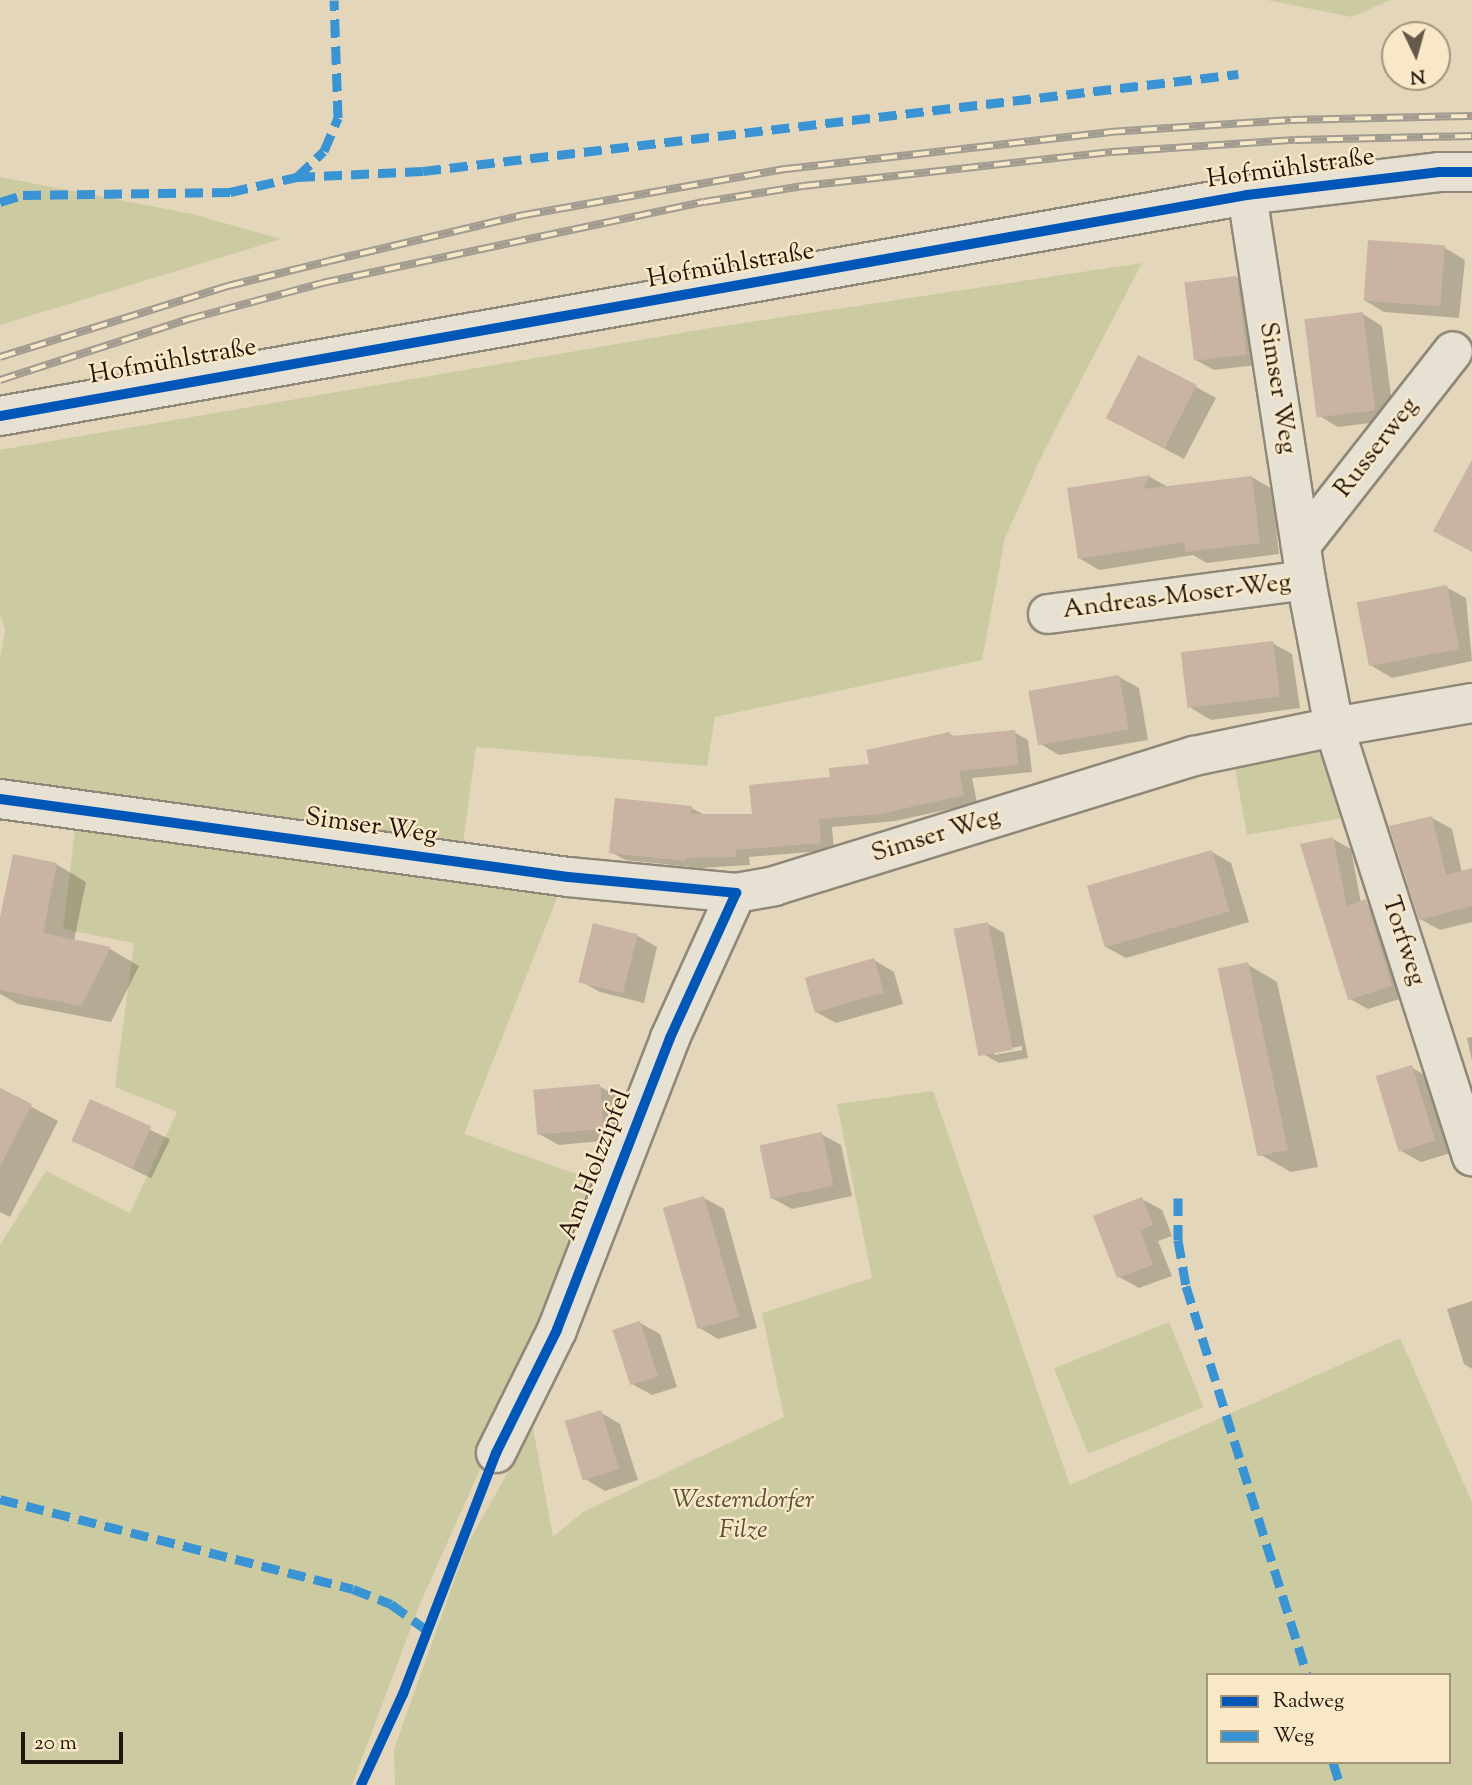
<!DOCTYPE html>
<meta charset="utf-8">
<style>
body{margin:0}
#map{position:relative;width:1472px;height:1785px;overflow:hidden;background:#e3d6bb;font-family:"Sorts Mill Goudy",serif}
div>[style]{position:absolute}
.green>*{inset:0;background:#cccaa0;transform-origin:0 0}
.shadow>*{inset:0;background:#0003;transform-origin:0 0}
.building>*{inset:0;background:#c9b4a3;transform-origin:0 0}
.roads{filter:drop-shadow(2px 0 #8f8777) drop-shadow(-2px 0 #8f8777) drop-shadow(0 2px #8f8777) drop-shadow(0 -2px #8f8777)}
.minor>*{height:38px;margin:-19px;padding:0 19px;transform-origin:19px;border-radius:19px;background:#e7e1d4}
.rail>*{height:8px;margin-top:-4px;transform-origin:0;background:repeating-linear-gradient(90deg,#f8e8c8 0 16px,#a29b90 0 32px);box-sizing:border-box;border-block:2px solid #a29b90}
.quiet>*{height:9px;margin-top:-4.5px;transform-origin:0;background:repeating-linear-gradient(90deg,#3a93d2 0 18px,transparent 0 27px)}
.cycleway>*{height:10px;margin:-5px;padding:0 5px;transform-origin:5px;border-radius:5px;background:#0057b8}
span{translate:-50% -50%;white-space:nowrap;text-align:center;line-height:1.15;-webkit-text-stroke:5px #f8e8c8;paint-order:stroke}
.street-label{font-size:26px;color:#21160c}
.park-label{font-size:26px;color:#575238;font-style:italic}
.legend{position:absolute;left:1206px;top:1673px;width:245px;height:91px;box-sizing:border-box;background:#f8e8c8;border:2px solid #a2947d;margin:0;padding:9px 12px;list-style:none;font-size:21px;color:#21160c}
.legend li{display:flex;align-items:center;gap:14px;height:35px}
.legend b{width:35px;border:2px solid #a2947d}
.north{position:absolute;left:1381px;top:21px;width:70px;height:70px;box-sizing:border-box;background:#f8e8c8;border:2px solid #a2947d;border-radius:50%;rotate:175deg;font-size:19px;font-weight:700;line-height:28px;text-align:center;color:#21160c}
.north::after{content:'';display:block;margin:auto;width:24px;height:32px;background:#655949;clip-path:polygon(50% 0,100% 100%,50% 72%,0 100%)}
.scale{position:absolute;left:21px;top:1732px;width:102px;height:32px;box-sizing:border-box;border:4px solid #21160c;border-top:0;padding-left:9px;font-size:21px;line-height:24px;white-space:nowrap;color:#21160c;-webkit-text-stroke:5px #f8e8c8;paint-order:stroke}
</style>
<div id="map">
<div class="green">
<i style="clip-path:polygon(1267px 0,1390px 0,1352px 17px)"></i>
<i style="clip-path:polygon(0 177px,192px 214px,281px 239px,0 325px)"></i>
<i style="clip-path:polygon(1142px 263px,1043px 453px,1005px 538px,982px 660px,715px 717px,707px 766px,476px 747px,462px 852px,0 784px,0 660px,5px 629px,0 614px,0 450px,710px 328px)"></i>
<i style="clip-path:polygon(1323px 749px,1348px 817px,1247px 835px,1234px 763px)"></i>
<i style="clip-path:polygon(76px 822px,561px 888px,464px 1134px,607px 1185px,419px 1606px,352px 1785px,0 1785px,0 1245px,46px 1171px,130px 1213px,177px 1112px,115px 1087px,134px 943px,63px 929px)"></i>
<i style="clip-path:polygon(evenodd,933px 1091px,1070px 1485px,1400px 1338px,1472px 1502px,1472px 1785px,395px 1785px,394px 1749px,467px 1545px,533px 1428px,553px 1537px,583px 1512px,784px 1417px,762px 1313px,872px 1278px,837px 1104px,933px 1091px,1208px 1675px,1449px 1675px,1449px 1762px,1208px 1762px,1208px 1675px)"></i>
<i style="left:1169px;top:1322px;width:92px;height:124px;rotate:68deg"></i>
</div>
<div class="shadow">
<i style="clip-path:polygon(1445px 248px,1465px 260px,1459px 318px,1384px 312px,1364px 300px)"></i>
<i style="clip-path:polygon(1237px 278px,1257px 290px,1266px 364px,1214px 370px,1194px 359px)"></i>
<i style="clip-path:polygon(1363px 314px,1382px 326px,1394px 420px,1338px 427px,1318px 415px)"></i>
<i style="clip-path:polygon(1196px 387px,1216px 398px,1184px 459px,1127px 429px)"></i>
<i style="clip-path:polygon(1150px 477px,1168px 487px,1252px 477px,1272px 489px,1279px 554px,1207px 563px,1193px 555px,1099px 570px,1079px 558px,1069px 489px)"></i>
<i style="clip-path:polygon(1446px 587px,1466px 598px,1472px 661px,1392px 678px,1372px 666px)"></i>
<i style="clip-path:polygon(1272px 643px,1292px 654px,1300px 708px,1211px 720px,1191px 708px)"></i>
<i style="clip-path:polygon(1119px 677px,1139px 688px,1148px 740px,1059px 755px,1039px 743px)"></i>
<i style="clip-path:polygon(1014px 732px,1028px 740px,1032px 772px,972px 778px,977px 803px,895px 821px,832px 827px,834px 850px,749px 857px,750px 865px,700px 868px,625px 860px,611px 852px,691px 808px,705px 815px,754px 815px,950px 734px,957px 738px)"></i>
<i style="clip-path:polygon(1432px 818px,1452px 829px,1462px 873px,1472px 870px,1472px 922px,1440px 930px,1420px 919px)"></i>
<i style="clip-path:polygon(1333px 839px,1351px 849px,1361px 903px,1384px 912px,1409px 996px,1368px 1009px,1350px 999px)"></i>
<i style="clip-path:polygon(1212px 852px,1231px 863px,1249px 922px,1126px 958px,1106px 947px)"></i>
<i style="clip-path:polygon(56px 864px,86px 882px,74px 941px,110px 949px,139px 966px,111px 1022px,18px 1004px,0 994px,0 926px)"></i>
<i style="clip-path:polygon(evenodd,988px 924px,1004px 933px,1028px 1058px,999px 1063px,983px 1054px,988px 924px,1022px 1046px,1022px 1050px,994px 1055px,994px 1051px,1022px 1046px)"></i>
<i style="clip-path:polygon(594px 925px,638px 936px,657px 947px,644px 1003px,600px 992px,580px 981px)"></i>
<i style="clip-path:polygon(874px 960px,894px 972px,903px 1004px,836px 1023px,816px 1012px)"></i>
<i style="clip-path:polygon(1247px 964px,1277px 982px,1318px 1167px,1291px 1172px,1261px 1155px)"></i>
<i style="clip-path:polygon(1472px 1037px,1472px 1061px,1467px 1038px)"></i>
<i style="clip-path:polygon(1411px 1067px,1431px 1079px,1454px 1152px,1421px 1162px,1401px 1151px)"></i>
<i style="clip-path:polygon(599px 1086px,619px 1097px,623px 1139px,559px 1145px,539px 1134px)"></i>
<i style="clip-path:polygon(0 1090px,58px 1121px,10px 1217px,0 1212px)"></i>
<i style="left:91px;top:1101px;width:88px;height:43px;rotate:26deg"></i>
<i style="clip-path:polygon(821px 1134px,841px 1145px,852px 1196px,792px 1209px,772px 1198px)"></i>
<i style="clip-path:polygon(704px 1198px,724px 1209px,757px 1328px,718px 1339px,698px 1327px)"></i>
<i style="clip-path:polygon(1142px 1199px,1162px 1210px,1172px 1236px,1158px 1241px,1172px 1276px,1139px 1288px,1119px 1277px)"></i>
<i style="clip-path:polygon(1472px 1301px,1472px 1369px,1464px 1364px,1447px 1309px)"></i>
<i style="clip-path:polygon(640px 1323px,660px 1334px,677px 1387px,652px 1395px,632px 1384px)"></i>
<i style="clip-path:polygon(600px 1412px,620px 1424px,638px 1480px,605px 1491px,585px 1479px)"></i>
</div>
<div class="building">
<i style="left:1368px;top:240px;width:77px;height:61px;rotate:4deg"></i>
<i style="left:1237px;top:276px;width:79px;height:53px;rotate:83deg"></i>
<i style="left:1363px;top:312px;width:99px;height:59px;rotate:83deg"></i>
<i style="left:1138px;top:355px;width:66px;height:71px;rotate:27deg"></i>
<i style="clip-path:polygon(1472px 460px,1472px 552px,1433px 531px)"></i>
<i style="clip-path:polygon(1150px 475px,1143px 489px,1252px 476px,1260px 543px,1185px 552px,1184px 542px,1078px 559px,1067px 488px)"></i>
<i style="left:1447px;top:585px;width:65px;height:92px;rotate:79deg"></i>
<i style="left:1273px;top:641px;width:56px;height:93px;rotate:83deg"></i>
<i style="left:1119px;top:675px;width:55px;height:92px;rotate:80deg"></i>
<i style="clip-path:polygon(1015px 730px,1018px 765px,959px 771px,964px 795px,880px 814px,819px 819px,821px 843px,736px 850px,736px 857px,687px 858px,686px 861px,609px 853px,615px 798px,692px 806px,691px 814px,752px 814px,749px 785px,830px 777px,829px 768px,869px 764px,866px 750px,950px 732px,951px 736px)"></i>
<i style="clip-path:polygon(1432px 816px,1446px 875px,1472px 868px,1472px 906px,1419px 920px,1389px 826px)"></i>
<i style="clip-path:polygon(1333px 837px,1347px 906px,1366px 899px,1392px 986px,1348px 1000px,1300px 844px)"></i>
<i style="left:1212px;top:850px;width:64px;height:130px;rotate:74deg"></i>
<i style="clip-path:polygon(13px 854px,57px 863px,43px 933px,111px 947px,81px 1006px,0 990px,0 917px)"></i>
<i style="left:988px;top:922px;width:130px;height:35px;rotate:79deg"></i>
<i style="left:593px;top:923px;width:46px;height:61px;rotate:14deg"></i>
<i style="left:874px;top:958px;width:36px;height:72px;rotate:74deg"></i>
<i style="left:1248px;top:962px;width:192px;height:31px;rotate:78deg"></i>
<i style="left:1412px;top:1065px;width:79px;height:38px;rotate:73deg"></i>
<i style="left:600px;top:1084px;width:45px;height:67px;rotate:85deg"></i>
<i style="clip-path:polygon(0 1088px,32px 1104px,0 1167px)"></i>
<i style="left:90px;top:1099px;width:67px;height:46px;rotate:24deg"></i>
<i style="left:822px;top:1132px;width:55px;height:64px;rotate:78deg"></i>
<i style="left:704px;top:1196px;width:126px;height:43px;rotate:74deg"></i>
<i style="clip-path:polygon(1142px 1197px,1153px 1225px,1140px 1230px,1153px 1265px,1117px 1278px,1093px 1216px)"></i>
<i style="left:640px;top:1321px;width:58px;height:29px;rotate:72deg"></i>
<i style="left:601px;top:1410px;width:62px;height:38px;rotate:73deg"></i>
</div>
<div class="roads">
<div class="minor">
<i style="left:0;top:416px;width:1266px;rotate:-10.05deg"></i>
<i style="left:1247px;top:195px;width:193px;rotate:-6.8deg"></i>
<i style="left:1439px;top:172px;width:33px"></i>
<i style="left:1301px;top:545px;width:246px;rotate:-51.9deg"></i>
<i style="left:1048px;top:614px;width:260px;rotate:-7.5deg"></i>
<i style="left:1472px;top:703px;width:140px;rotate:170.1deg"></i>
<i style="left:1334px;top:727px;width:451px;rotate:72.2deg"></i>
<i style="left:0;top:799px;width:573px;rotate:7.82deg"></i>
<i style="left:568px;top:877px;width:169px;rotate:5.4deg"></i>
<i style="left:736px;top:893px;width:39px;rotate:-10deg"></i>
<i style="left:774px;top:886px;width:440px;rotate:-17.2deg"></i>
<i style="left:1194px;top:756px;width:143px;rotate:-11.7deg"></i>
<i style="left:1334px;top:727px;width:150px;rotate:-100.8deg"></i>
<i style="left:1306px;top:580px;width:389px;rotate:-98.7deg"></i>
<i style="left:496px;top:1453px;width:137px;rotate:-63.6deg"></i>
<i style="left:557px;top:1330px;width:313px;rotate:-68.8deg"></i>
<i style="left:670px;top:1038px;width:159px;rotate:-65.5deg"></i>
</div>
</div>
<div class="rail">
<i style="left:0;top:357px;width:239px;rotate:-17.3deg"></i>
<i style="left:228px;top:286px;width:104px;rotate:-13.9deg"></i>
<i style="left:329px;top:261px;width:200px;rotate:-13.3deg"></i>
<i style="left:524px;top:215px;width:266px;rotate:-10deg"></i>
<i style="left:786px;top:169px;width:325px;rotate:-6.5deg"></i>
<i style="left:1109px;top:132px;width:182px;rotate:-3.8deg"></i>
<i style="left:1291px;top:120px;width:181px;rotate:-1.3deg"></i>
<i style="left:0;top:380px;width:199px;rotate:-17.9deg"></i>
<i style="left:189px;top:319px;width:138px;rotate:-15.1deg"></i>
<i style="left:322px;top:283px;width:390px;rotate:-12deg"></i>
<i style="left:704px;top:202px;width:100px;rotate:-9.2deg"></i>
<i style="left:803px;top:186px;width:311px;rotate:-6.3deg"></i>
<i style="left:1112px;top:152px;width:183px;rotate:-3.8deg"></i>
<i style="left:1295px;top:140px;width:177px;rotate:-1.3deg"></i>
</div>
<div class="quiet">
<i style="left:297px;top:177px;width:126px;rotate:-2.7deg"></i>
<i style="left:423px;top:171px;width:821px;rotate:-6.79deg"></i>
<i style="left:0;top:202px;width:24px;rotate:-17deg"></i>
<i style="left:23px;top:195px;width:207px;rotate:-0.8deg"></i>
<i style="left:230px;top:192px;width:69px;rotate:-12.6deg"></i>
<i style="left:297px;top:177px;width:37px;rotate:-44deg"></i>
<i style="left:324px;top:151px;width:36px;rotate:-67deg"></i>
<i style="left:338px;top:118px;width:118px;rotate:-91.9deg"></i>
<i style="left:1178px;top:1198px;width:42px;rotate:90deg"></i>
<i style="left:1178px;top:1240px;width:47px;rotate:80.1deg"></i>
<i style="left:1186px;top:1286px;width:407px;rotate:72.7deg"></i>
<i style="left:0;top:1499px;width:364px;rotate:14.3deg"></i>
<i style="left:353px;top:1589px;width:41px;rotate:21.5deg"></i>
<i style="left:391px;top:1604px;width:46px;rotate:36.1deg"></i>
<i style="left:1333px;top:1762px;width:24px;rotate:73deg"></i>
</div>
<div class="cycleway">
<i style="left:0;top:416px;width:1266px;rotate:-10.05deg"></i>
<i style="left:1247px;top:195px;width:193px;rotate:-6.8deg"></i>
<i style="left:1439px;top:172px;width:33px"></i>
<i style="left:0;top:799px;width:573px;rotate:7.82deg"></i>
<i style="left:568px;top:877px;width:169px;rotate:5.4deg"></i>
<i style="left:736px;top:893px;width:159px;rotate:114.5deg"></i>
<i style="left:670px;top:1038px;width:313px;rotate:111.2deg"></i>
<i style="left:557px;top:1330px;width:137px;rotate:116.4deg"></i>
<i style="left:496px;top:1453px;width:258px;rotate:111.1deg"></i>
<i style="left:403px;top:1694px;width:100px;rotate:114.8deg"></i>
</div>
<div class="street-label">
<span style="left:1291px;top:169px;rotate:-8deg">Hofmühlstraße</span>
<span style="left:731px;top:266px;rotate:-10deg">Hofmühlstraße</span>
<span style="left:173px;top:362px;rotate:-10deg">Hofmühlstraße</span>
<span style="left:1277px;top:388px;rotate:81deg">Simser Weg</span>
<span style="left:1377px;top:448px;rotate:-52deg">Russerweg</span>
<span style="left:1177px;top:597px;rotate:-7deg">Andreas-Moser-Weg</span>
<span style="left:371px;top:827px;rotate:8deg">Simser Weg</span>
<span style="left:936px;top:836px;rotate:-17deg">Simser Weg</span>
<span style="left:1403px;top:941px;rotate:72deg">Torfweg</span>
<span style="left:596px;top:1165px;rotate:-69deg">Am Holzzipfel</span>
</div>
<div class="park-label">
<span style="left:743px;top:1516px">Westerndorfer<br>Filze</span>
</div>
<ul class="legend">
<li><b style="height:9px;background:#0057b8"></b>Radweg</li>
<li><b style="height:9px;background:#3a93d2"></b>Weg</li>
</ul>
<div class="north">N</div>
<div class="scale">20 m</div>
</div>
